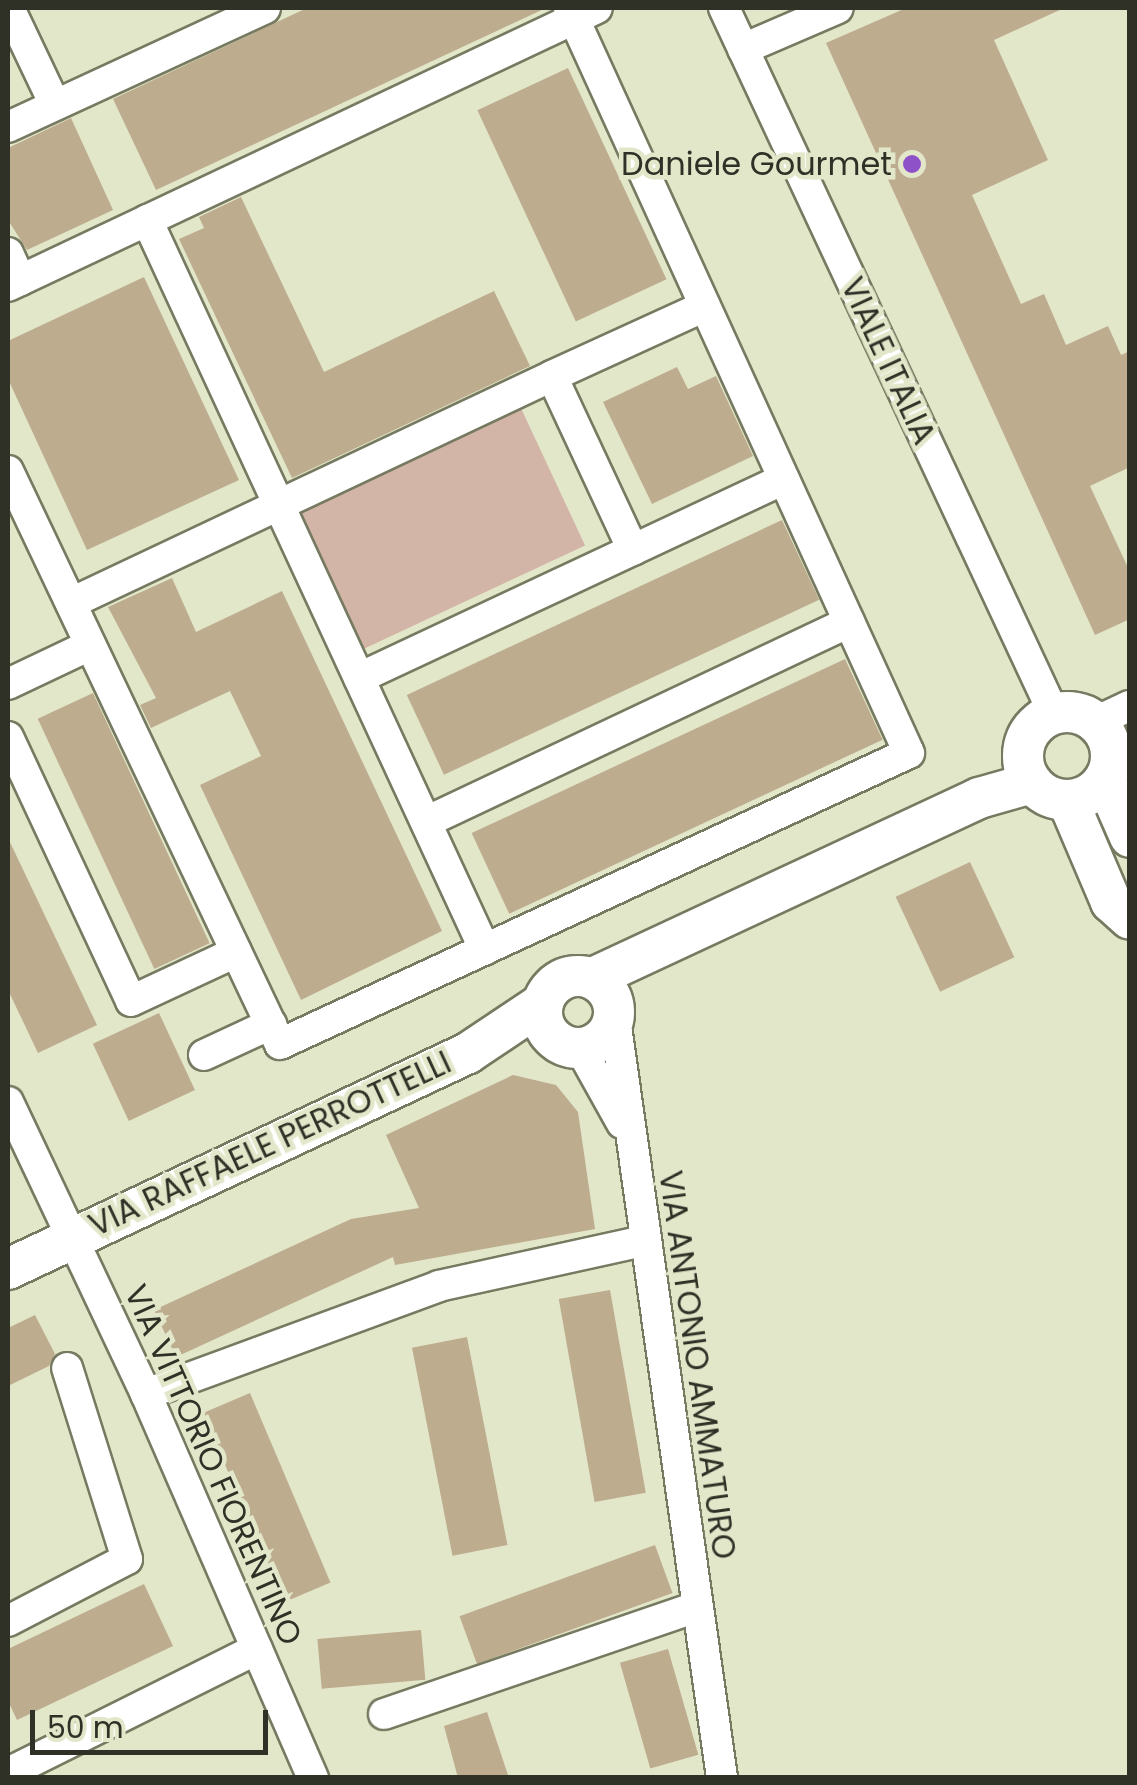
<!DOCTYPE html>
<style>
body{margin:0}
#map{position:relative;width:1137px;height:1785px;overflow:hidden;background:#e2e7ca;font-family:Poppins,sans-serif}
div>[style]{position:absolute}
.green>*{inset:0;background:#d2b5a7;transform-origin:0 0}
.building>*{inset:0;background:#beac8f;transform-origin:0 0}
.roads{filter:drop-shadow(2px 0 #767a60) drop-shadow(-2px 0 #767a60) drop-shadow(0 2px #767a60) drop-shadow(0 -2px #767a60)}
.minor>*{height:30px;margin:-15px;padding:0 15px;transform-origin:15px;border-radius:15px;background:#fff}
.major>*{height:40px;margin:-20px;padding:0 20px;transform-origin:20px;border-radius:20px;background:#fff}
.major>.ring{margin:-20px;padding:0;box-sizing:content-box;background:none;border:40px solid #fff;border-radius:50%}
.dots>*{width:28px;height:28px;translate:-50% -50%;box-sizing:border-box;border:5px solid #e2e7ca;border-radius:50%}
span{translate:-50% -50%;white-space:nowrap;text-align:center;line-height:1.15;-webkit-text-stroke:9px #e2e7ca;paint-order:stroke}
.poi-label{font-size:32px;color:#2f3126}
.right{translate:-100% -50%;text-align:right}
.street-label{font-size:32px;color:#2f3126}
.frame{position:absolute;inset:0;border:10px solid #2f3126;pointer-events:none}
.scale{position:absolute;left:30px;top:1710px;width:238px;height:45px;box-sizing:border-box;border:5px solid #2f3126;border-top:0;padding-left:12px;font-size:30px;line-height:35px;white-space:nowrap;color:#2f3126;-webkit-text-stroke:8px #e2e7ca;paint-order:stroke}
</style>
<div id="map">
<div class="green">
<i style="left:520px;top:406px;width:154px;height:244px;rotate:65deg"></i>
</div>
<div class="building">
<i style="clip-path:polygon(307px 8px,546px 8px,156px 190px,113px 99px)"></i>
<i style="clip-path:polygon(906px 8px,1064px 8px,994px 40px,1048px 160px,972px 195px,1021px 304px,1044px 294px,1066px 345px,1108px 326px,1121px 355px,1130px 351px,1130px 467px,1090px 486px,1130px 572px,1130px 619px,1095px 635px,826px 43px)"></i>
<i style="left:568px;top:68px;width:233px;height:100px;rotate:65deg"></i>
<i style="clip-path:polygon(71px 118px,113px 210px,27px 250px,8px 220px,8px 148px)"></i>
<i style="clip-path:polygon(241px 197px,324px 372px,494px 291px,530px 366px,292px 478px,179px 239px,204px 228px,199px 217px)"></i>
<i style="clip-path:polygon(144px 277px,239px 480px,87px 550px,8px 379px,8px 341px)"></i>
<i style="clip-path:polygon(677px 367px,688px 389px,716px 376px,753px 456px,652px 504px,603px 402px)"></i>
<i style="left:782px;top:520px;width:88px;height:414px;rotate:65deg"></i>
<i style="clip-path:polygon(172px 578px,196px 632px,282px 591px,442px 931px,301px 1000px,200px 785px,261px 756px,230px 691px,151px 728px,140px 705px,156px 698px,108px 607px)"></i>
<i style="left:845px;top:659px;width:89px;height:412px;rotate:65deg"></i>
<i style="left:93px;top:693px;width:276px;height:61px;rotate:65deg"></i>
<i style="clip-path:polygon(8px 838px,97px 1025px,38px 1053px,8px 990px)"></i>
<i style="left:970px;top:862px;width:105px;height:82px;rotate:65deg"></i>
<i style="left:159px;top:1013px;width:85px;height:73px;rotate:65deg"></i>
<i style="clip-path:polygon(513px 1075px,556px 1085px,578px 1112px,595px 1229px,395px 1265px,393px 1257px,176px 1357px,154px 1310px,351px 1219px,419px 1208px,386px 1135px)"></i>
<i style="left:610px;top:1290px;width:206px;height:52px;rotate:80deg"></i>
<i style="clip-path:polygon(35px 1315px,55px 1354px,49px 1366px,8px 1386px,8px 1328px)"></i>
<i style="left:467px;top:1337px;width:212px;height:56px;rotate:79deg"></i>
<i style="left:250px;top:1393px;width:206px;height:51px;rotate:67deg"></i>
<i style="left:655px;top:1545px;width:51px;height:208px;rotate:70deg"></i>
<i style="clip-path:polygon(144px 1584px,173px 1646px,17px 1720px,8px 1701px,8px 1649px)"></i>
<i style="left:421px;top:1630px;width:50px;height:104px;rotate:85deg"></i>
<i style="left:668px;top:1649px;width:110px;height:50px;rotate:74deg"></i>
<i style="clip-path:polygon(487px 1712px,509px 1778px,458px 1778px,444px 1726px)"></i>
</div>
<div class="roads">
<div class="minor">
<i style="left:9px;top:8px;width:107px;rotate:64.6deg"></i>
<i style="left:724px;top:8px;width:779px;rotate:64.95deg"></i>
<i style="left:743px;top:49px;width:103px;rotate:-23.3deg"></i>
<i style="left:8px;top:127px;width:283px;rotate:-24.8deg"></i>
<i style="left:147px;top:220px;width:804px;rotate:65.16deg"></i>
<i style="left:8px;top:253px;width:30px;rotate:66deg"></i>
<i style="left:8px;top:286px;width:651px;rotate:-25.27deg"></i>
<i style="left:8px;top:471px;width:634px;rotate:64.61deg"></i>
<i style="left:280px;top:1044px;width:693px;rotate:-24.83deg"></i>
<i style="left:909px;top:753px;width:819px;rotate:-114.53deg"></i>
<i style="left:633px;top:550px;width:192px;rotate:-115deg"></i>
<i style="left:552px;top:376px;width:168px;rotate:-24.6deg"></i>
<i style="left:71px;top:603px;width:532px;rotate:-25.26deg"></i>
<i style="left:359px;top:678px;width:469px;rotate:-25.1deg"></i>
<i style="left:8px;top:684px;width:91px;rotate:-25.4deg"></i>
<i style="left:1095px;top:722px;width:38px;rotate:-25deg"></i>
<i style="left:8px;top:737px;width:291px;rotate:65deg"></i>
<i style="left:131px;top:1001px;width:116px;rotate:-25deg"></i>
<i style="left:426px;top:822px;width:468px;rotate:-25.3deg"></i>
<i style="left:614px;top:1012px;width:774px;rotate:81.97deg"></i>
<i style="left:580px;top:1048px;width:86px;rotate:60.8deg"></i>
<i style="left:204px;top:1055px;width:74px;rotate:-24.8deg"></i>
<i style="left:8px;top:1102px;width:323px;rotate:64.7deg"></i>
<i style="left:146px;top:1394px;width:419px;rotate:66.5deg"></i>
<i style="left:146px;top:1394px;width:312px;rotate:-20.2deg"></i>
<i style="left:439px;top:1286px;width:210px;rotate:-12.4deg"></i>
<i style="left:8px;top:1621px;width:134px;rotate:-27.5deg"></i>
<i style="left:127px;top:1559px;width:200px;rotate:-107.4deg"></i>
<i style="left:384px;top:1714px;width:330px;rotate:-18.9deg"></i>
<i style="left:8px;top:1773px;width:278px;rotate:-26.5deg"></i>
</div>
<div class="major">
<i class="ring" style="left:1023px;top:712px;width:48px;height:48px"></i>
<i style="left:1105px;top:780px;width:62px;rotate:66.3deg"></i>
<i style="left:1068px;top:801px;width:110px;rotate:66.9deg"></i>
<i style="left:1111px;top:902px;width:25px;rotate:42deg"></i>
<i class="ring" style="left:542px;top:976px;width:32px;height:32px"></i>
<i style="left:593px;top:978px;width:426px;rotate:-25deg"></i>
<i style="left:979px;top:798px;width:55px;rotate:-15.8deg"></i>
<i style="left:8px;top:1269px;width:508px;rotate:-25.15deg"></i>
<i style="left:468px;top:1053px;width:90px;rotate:-33.7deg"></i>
</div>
</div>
<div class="dots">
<i style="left:912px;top:164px;background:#8f51c7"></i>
</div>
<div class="poi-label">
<span class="right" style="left:892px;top:164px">Daniele Gourmet</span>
</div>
<div class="street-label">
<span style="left:888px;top:361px;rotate:65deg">VIALE ITALIA</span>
<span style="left:270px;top:1144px;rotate:-25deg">VIA RAFFAELE PERROTTELLI</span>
<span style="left:697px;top:1365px;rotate:82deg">VIA ANTONIO AMMATURO</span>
<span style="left:213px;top:1465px;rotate:66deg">VIA VITTORIO FIORENTINO</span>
</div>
<div class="frame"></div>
<div class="scale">50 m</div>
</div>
